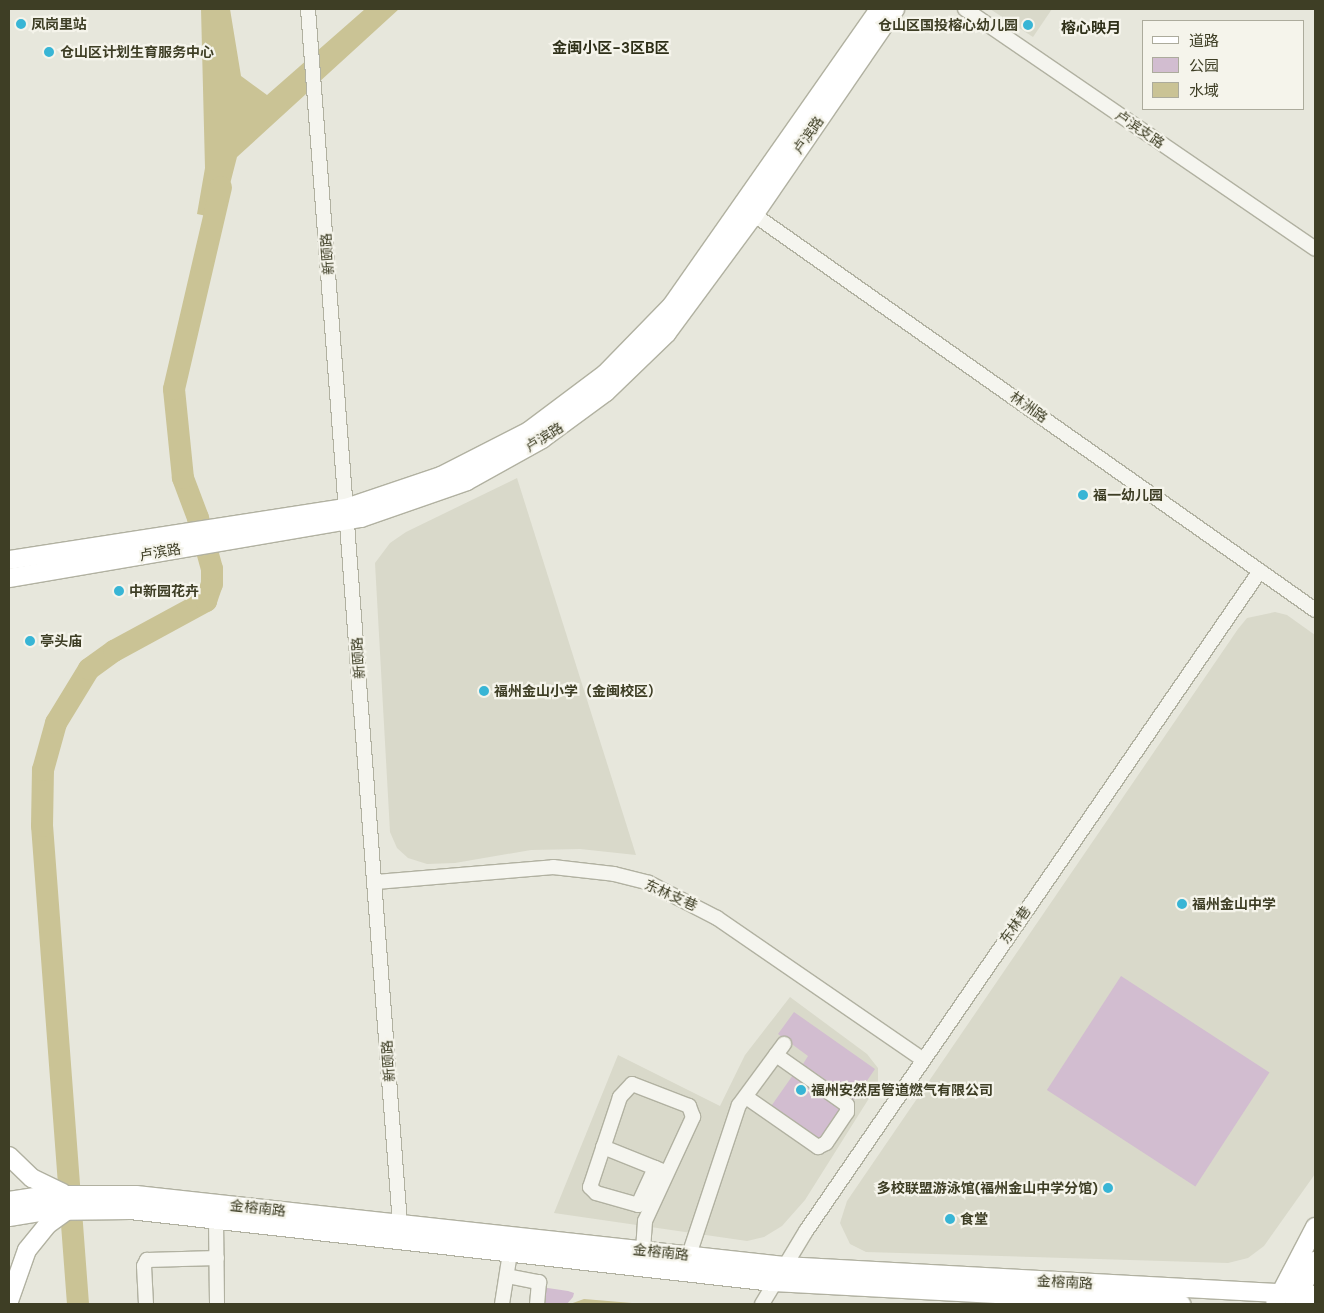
<!DOCTYPE html>
<meta charset="utf-8">
<style>
body{margin:0}
#map{position:relative;width:1324px;height:1313px;overflow:hidden;background:#e7e7dc;font-family:"DM Sans","Noto Sans SC",sans-serif}
div>[style]{position:absolute}
.built>*{inset:0;background:#d9d9ca}
.green>*{inset:0;background:#d2bdd0;transform-origin:0 0}
.water>*{inset:0;background:#cac395}
.river>*{height:22px;margin:-11px;padding:0 11px;transform-origin:11px;border-radius:11px;background:#cac395}
.roads{filter:drop-shadow(1px 0 #b1b1a1) drop-shadow(-1px 0 #b1b1a1) drop-shadow(0 1px #b1b1a1) drop-shadow(0 -1px #b1b1a1)}
.minor>*{height:14px;margin:-7px;padding:0 7px;transform-origin:7px;border-radius:7px;background:#f5f5ef}
.major>*{height:18px;margin:-9px;padding:0 9px;transform-origin:9px;border-radius:9px;background:#fff}
.dots>*{width:14px;height:14px;translate:-50% -50%;box-sizing:border-box;border:2px solid #f5f4eb;border-radius:50%}
span{translate:-50% -50%;white-space:nowrap;text-align:center;line-height:1.15;-webkit-text-stroke:4.5px #f5f4eb;paint-order:stroke}
.poi-label{font-size:14px;color:#3e3e25;font-weight:700}
.left{translate:0 -50%;text-align:left}
.right{translate:-100% -50%;text-align:right}
.street-label{font-size:14px;color:#3e3e25}
.neighbourhood-label{font-size:15px;color:#2e2f18;font-weight:700}
.frame{position:absolute;inset:0;border:10px solid #3e3e25;pointer-events:none}
.legend{position:absolute;left:1142px;top:20px;width:162px;height:90px;box-sizing:border-box;background:#f5f4eb;border:1px solid #acab9c;margin:0;padding:6px 9px;list-style:none;font-size:15px;color:#3e3e25}
.legend li{display:flex;align-items:center;gap:10px;height:25px}
.legend b{width:25px;border:1px solid #acab9c}
</style>
<div id="map">
<div class="built">
<i style="clip-path:polygon(990px 9px,1052px 9px,1033px 37px)"></i>
<i style="clip-path:polygon(517px 478px,636px 855px,580px 849px,531px 850px,455px 863px,427px 864px,408px 858px,397px 848px,390px 832px,375px 563px,390px 543px,406px 532px)"></i>
<i style="clip-path:polygon(1275px 612px,1287px 615px,1315px 635px,1315px 1174px,1264px 1246px,1248px 1258px,1228px 1263px,866px 1252px,850px 1244px,840px 1223px,847px 1201px,1238px 629px,1247px 618px)"></i>
<i style="clip-path:polygon(790px 997px,867px 1054px,878px 1068px,878px 1084px,805px 1200px,782px 1226px,764px 1237px,747px 1241px,554px 1213px,618px 1055px,720px 1106px,745px 1055px)"></i>
</div>
<div class="green">
<i style="left:1121px;top:976px;width:177px;height:136px;rotate:33deg"></i>
<i style="clip-path:polygon(794px 1012px,875px 1069px,854px 1100px,803px 1064px,808px 1056px,778px 1034px)"></i>
<i style="left:793px;top:1075px;width:61px;height:37px;rotate:35deg"></i>
<i style="clip-path:polygon(541px 1287px,568px 1291px,574px 1293px,573px 1297px,567px 1304px,539px 1304px)"></i>
</div>
<div class="water">
<i style="clip-path:polygon(201px 9px,230px 9px,241px 76px,267px 95px,365px 9px,399px 9px,237px 157px,221px 219px,197px 214px,205px 168px)"></i>
<i style="clip-path:polygon(584px 1299px,644px 1304px,570px 1304px)"></i>
</div>
<div class="river">
<i style="left:78px;top:1304px;width:479px;rotate:-94.3deg"></i>
<i style="left:42px;top:826px;width:56px;rotate:-89deg"></i>
<i style="left:43px;top:770px;width:49px;rotate:-74.5deg"></i>
<i style="left:56px;top:723px;width:63px;rotate:-58.6deg"></i>
<i style="left:89px;top:669px;width:31px;rotate:-36deg"></i>
<i style="left:114px;top:651px;width:105px;rotate:-28.5deg"></i>
<i style="left:206px;top:601px;width:18px;rotate:-71deg"></i>
<i style="left:212px;top:584px;width:15px;rotate:-90deg"></i>
<i style="left:212px;top:569px;width:53px;rotate:-105.4deg"></i>
<i style="left:198px;top:518px;width:43px;rotate:-110.6deg"></i>
<i style="left:183px;top:478px;width:89px;rotate:-95.8deg"></i>
<i style="left:174px;top:389px;width:207px;rotate:-76.9deg"></i>
</div>
<div class="roads">
<div class="minor">
<i style="left:308px;top:9px;width:1218px;rotate:85.67deg"></i>
<i style="left:965px;top:9px;width:424px;rotate:34.4deg"></i>
<i style="left:746px;top:209px;width:696px;rotate:35.17deg"></i>
<i style="left:376px;top:882px;width:178px;rotate:-4.8deg"></i>
<i style="left:553px;top:867px;width:61px;rotate:6.5deg"></i>
<i style="left:614px;top:874px;width:36px;rotate:14deg"></i>
<i style="left:649px;top:883px;width:76px;rotate:27.2deg"></i>
<i style="left:717px;top:918px;width:249px;rotate:34.5deg"></i>
<i style="left:746px;top:1097px;width:88px;rotate:34.8deg"></i>
<i style="left:818px;top:1147px;width:9px;rotate:-27deg"></i>
<i style="left:826px;top:1143px;width:37px;rotate:-56deg"></i>
<i style="left:847px;top:1112px;width:7px;rotate:-90deg"></i>
<i style="left:847px;top:1105px;width:87px;rotate:-144.8deg"></i>
<i style="left:603px;top:1147px;width:65px;rotate:21.8deg"></i>
<i style="left:216px;top:1220px;width:84px;rotate:89.3deg"></i>
<i style="left:643px;top:1250px;width:29px;rotate:-86deg"></i>
<i style="left:645px;top:1221px;width:115px;rotate:-65.2deg"></i>
<i style="left:693px;top:1117px;width:12px;rotate:-110deg"></i>
<i style="left:689px;top:1106px;width:61px;rotate:-158.9deg"></i>
<i style="left:632px;top:1084px;width:18px;rotate:133deg"></i>
<i style="left:620px;top:1097px;width:95px;rotate:108.4deg"></i>
<i style="left:590px;top:1187px;width:8px;rotate:45deg"></i>
<i style="left:596px;top:1193px;width:44px;rotate:15.9deg"></i>
<i style="left:638px;top:1205px;width:41px;rotate:-65.3deg"></i>
<i style="left:689px;top:1255px;width:158px;rotate:-71.6deg"></i>
<i style="left:739px;top:1105px;width:76px;rotate:-53.6deg"></i>
<i style="left:507px;top:1276px;width:33px;rotate:11deg"></i>
<i style="left:539px;top:1282px;width:22px;rotate:95deg"></i>
<i style="left:146px;top:1304px;width:38px;rotate:-93deg"></i>
<i style="left:144px;top:1266px;width:7px;rotate:-63deg"></i>
<i style="left:147px;top:1260px;width:70px;rotate:-1.6deg"></i>
<i style="left:502px;top:1304px;width:52px;rotate:-81.1deg"></i>
<i style="left:762px;top:1304px;width:85px;rotate:-58.9deg"></i>
<i style="left:806px;top:1231px;width:801px;rotate:-55.48deg"></i>
</div>
<div class="major">
<i style="left:9px;top:560px;width:341px;rotate:-8.8deg"></i>
<i style="left:346px;top:508px;width:100px;rotate:-18.6deg"></i>
<i style="left:441px;top:476px;width:99px;rotate:-27.1deg"></i>
<i style="left:529px;top:431px;width:95px;rotate:-36.9deg"></i>
<i style="left:605px;top:374px;width:96px;rotate:-45.8deg"></i>
<i style="left:672px;top:305px;width:361px;rotate:-55deg"></i>
<i style="left:9px;top:578px;width:357px;rotate:-9.7deg"></i>
<i style="left:361px;top:518px;width:112px;rotate:-19.2deg"></i>
<i style="left:467px;top:481px;width:86px;rotate:-29.2deg"></i>
<i style="left:542px;top:439px;width:79px;rotate:-36.3deg"></i>
<i style="left:606px;top:392px;width:85px;rotate:-44deg"></i>
<i style="left:667px;top:333px;width:147px;rotate:-53.6deg"></i>
<i style="left:754px;top:215px;width:250px;rotate:-55.6deg"></i>
<i style="left:9px;top:1156px;width:32px;rotate:44deg"></i>
<i style="left:32px;top:1178px;width:34px;rotate:26deg"></i>
<i style="left:9px;top:1201px;width:38px;rotate:-9deg"></i>
<i style="left:47px;top:1195px;width:89px"></i>
<i style="left:136px;top:1195px;width:652px;rotate:6.25deg"></i>
<i style="left:784px;top:1266px;width:532px;rotate:3.13deg"></i>
<i style="left:9px;top:1217px;width:37px;rotate:-9deg"></i>
<i style="left:46px;top:1211px;width:84px;rotate:-0.7deg"></i>
<i style="left:130px;top:1210px;width:647px;rotate:6.39deg"></i>
<i style="left:773px;top:1282px;width:409px;rotate:3.1deg"></i>
<i style="left:9px;top:1301px;width:54px;rotate:-70.6deg"></i>
<i style="left:27px;top:1250px;width:32px;rotate:-51deg"></i>
<i style="left:47px;top:1225px;width:24px;rotate:-36deg"></i>
<i style="left:1295px;top:1302px;width:46px;rotate:-64deg"></i>
<i style="left:1275px;top:1304px;width:87px;rotate:-62.5deg"></i>
</div>
</div>
<div class="dots">
<i style="left:21px;top:24px;background:#38b5d5"></i>
<i style="left:1028px;top:25px;background:#38b5d5"></i>
<i style="left:49px;top:52px;background:#38b5d5"></i>
<i style="left:1083px;top:495px;background:#38b5d5"></i>
<i style="left:119px;top:591px;background:#38b5d5"></i>
<i style="left:30px;top:641px;background:#38b5d5"></i>
<i style="left:484px;top:691px;background:#38b5d5"></i>
<i style="left:1182px;top:904px;background:#38b5d5"></i>
<i style="left:801px;top:1090px;background:#38b5d5"></i>
<i style="left:1108px;top:1188px;background:#38b5d5"></i>
<i style="left:950px;top:1219px;background:#38b5d5"></i>
</div>
<div class="poi-label">
<span class="left" style="left:31px;top:24px">凤岗里站</span>
<span class="right" style="left:1018px;top:25px">仓山区国投榕心幼儿园</span>
<span class="left" style="left:60px;top:52px">仓山区计划生育服务中心</span>
<span class="left" style="left:1093px;top:495px">福一幼儿园</span>
<span class="left" style="left:129px;top:591px">中新园花卉</span>
<span class="left" style="left:40px;top:641px">亭头庙</span>
<span class="left" style="left:494px;top:691px">福州金山小学（金闽校区）</span>
<span class="left" style="left:1192px;top:904px">福州金山中学</span>
<span class="left" style="left:811px;top:1090px">福州安然居管道燃气有限公司</span>
<span class="right" style="left:1098px;top:1188px">多校联盟游泳馆(福州金山中学分馆)</span>
<span class="left" style="left:960px;top:1219px">食堂</span>
</div>
<div class="street-label">
<span style="left:1140px;top:129px;rotate:34deg">卢滨支路</span>
<span style="left:808px;top:135px;rotate:-55deg">卢滨路</span>
<span style="left:327px;top:254px;rotate:-94deg">新颐路</span>
<span style="left:1029px;top:407px;rotate:35deg">林洲路</span>
<span style="left:544px;top:437px;rotate:-32deg">卢滨路</span>
<span style="left:160px;top:552px;rotate:-10deg">卢滨路</span>
<span style="left:358px;top:658px;rotate:-94deg">新颐路</span>
<span style="left:671px;top:895px;rotate:24deg">东林支巷</span>
<span style="left:1015px;top:925px;rotate:-55deg">东林巷</span>
<span style="left:388px;top:1061px;rotate:-94deg">新颐路</span>
<span style="left:258px;top:1208px;rotate:6deg">金榕南路</span>
<span style="left:661px;top:1252px;rotate:6deg">金榕南路</span>
<span style="left:1065px;top:1282px;rotate:3deg">金榕南路</span>
</div>
<div class="neighbourhood-label">
<span style="left:1091px;top:29px">榕心映月</span>
<span style="left:611px;top:49px">金闽小区-3区B区</span>
</div>
<div class="frame"></div>
<ul class="legend">
<li><b style="height:6px;background:#fff"></b>道路</li>
<li><b style="height:14px;background:#d2bdd0"></b>公园</li>
<li><b style="height:14px;background:#cac395"></b>水域</li>
</ul>
</div>
